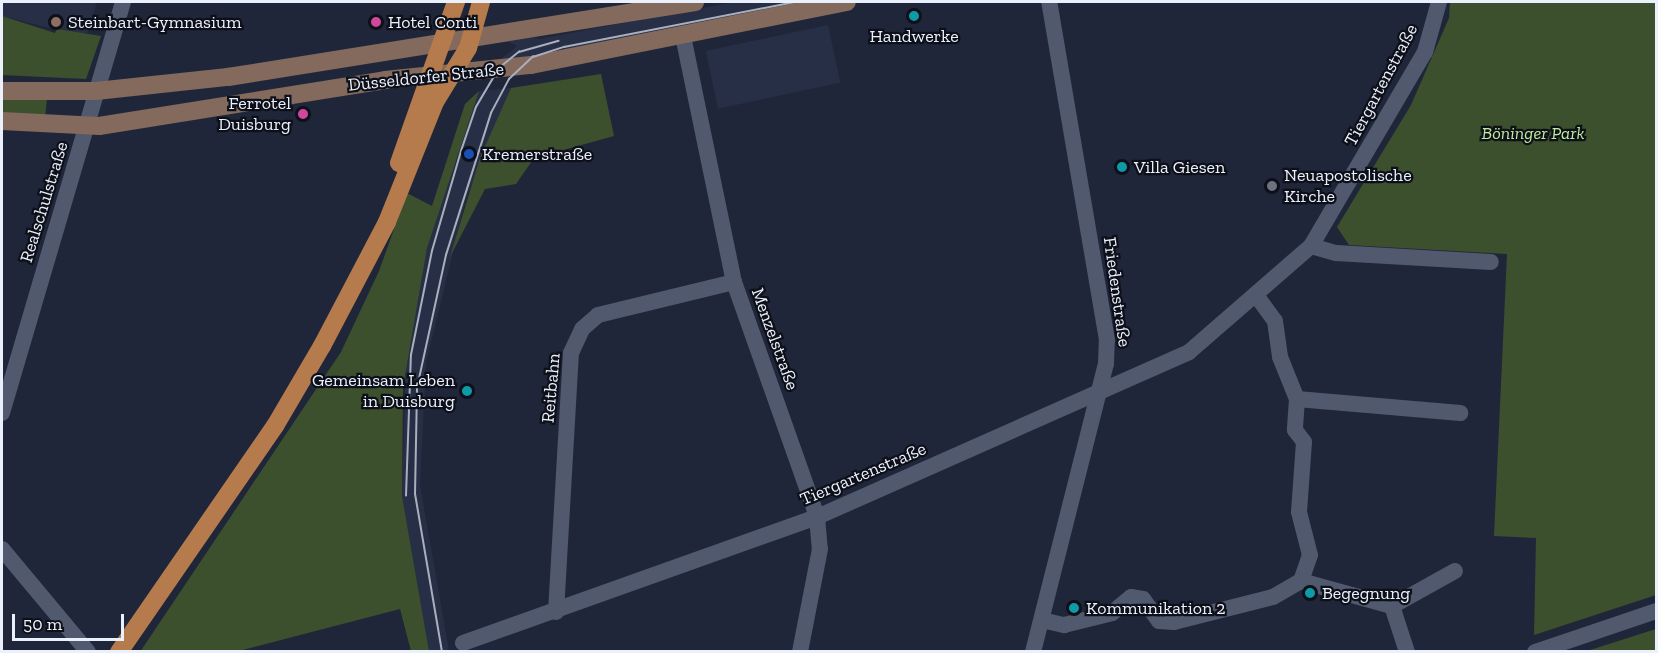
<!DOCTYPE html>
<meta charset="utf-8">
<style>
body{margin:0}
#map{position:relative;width:1658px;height:653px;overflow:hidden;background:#202639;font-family:"Zilla Slab",serif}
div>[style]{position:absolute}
.built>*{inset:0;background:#272f47;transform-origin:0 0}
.green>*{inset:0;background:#3d502d}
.street>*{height:16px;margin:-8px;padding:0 8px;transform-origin:8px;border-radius:8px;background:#51596e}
.secondary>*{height:18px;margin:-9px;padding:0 9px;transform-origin:9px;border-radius:9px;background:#836a5d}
.primary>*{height:18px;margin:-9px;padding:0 9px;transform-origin:9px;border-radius:9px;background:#b67b4c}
.tram>*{height:1.5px;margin:-0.75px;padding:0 0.75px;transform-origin:0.75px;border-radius:0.75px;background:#aaafbe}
.dots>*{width:16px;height:16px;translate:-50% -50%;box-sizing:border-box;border:3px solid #0d1018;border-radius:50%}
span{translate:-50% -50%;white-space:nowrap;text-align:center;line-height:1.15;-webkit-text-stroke:4.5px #0d1018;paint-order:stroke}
.poi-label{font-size:18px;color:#ebf0fd}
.left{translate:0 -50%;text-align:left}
.right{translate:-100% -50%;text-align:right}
.street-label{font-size:18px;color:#ebf0fd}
.park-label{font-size:18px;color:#bfec9d;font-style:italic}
.frame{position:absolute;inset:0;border:3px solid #ebf0fd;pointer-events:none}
.scale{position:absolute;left:12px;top:614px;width:112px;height:27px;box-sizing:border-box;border:3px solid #ebf0fd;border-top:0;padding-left:8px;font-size:18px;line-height:21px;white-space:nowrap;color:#ebf0fd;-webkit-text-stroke:4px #0d1018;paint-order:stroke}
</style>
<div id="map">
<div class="built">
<i style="clip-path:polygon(2px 2px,97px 2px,86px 37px,2px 16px)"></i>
<i style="clip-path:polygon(735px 2px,818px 2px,497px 62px,517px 46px,507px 41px,528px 35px,539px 39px)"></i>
<i style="left:828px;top:25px;width:59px;height:125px;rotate:78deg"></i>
<i style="clip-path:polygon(511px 88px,466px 199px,426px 363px,420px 485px,449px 651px,429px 651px,402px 496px,406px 354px,427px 248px,472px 106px,479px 91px)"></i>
</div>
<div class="green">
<i style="clip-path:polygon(1450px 2px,1656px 2px,1656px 595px,1534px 635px,1536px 538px,1494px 536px,1507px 254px,1349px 245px,1337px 227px,1411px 105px,1449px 18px)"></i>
<i style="clip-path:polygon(2px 16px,55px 33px,57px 29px,101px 36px,86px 79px,2px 75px)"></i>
<i style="clip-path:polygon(601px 74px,614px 136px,534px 158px,516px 184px,485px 189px,450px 257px,480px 158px,511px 88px)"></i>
<i style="clip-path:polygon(479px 91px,427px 248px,403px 387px,402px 496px,429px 651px,411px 651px,400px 609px,239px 651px,140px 652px,341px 352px,379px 271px,407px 193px,432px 206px,465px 104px)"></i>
<i style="clip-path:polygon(2px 96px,47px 98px,45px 118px,2px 114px)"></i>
<i style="clip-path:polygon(1656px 629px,1656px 651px,1587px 651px)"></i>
</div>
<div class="street">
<i style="left:683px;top:36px;width:251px;rotate:78.3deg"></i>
<i style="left:734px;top:282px;width:249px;rotate:70.5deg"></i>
<i style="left:817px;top:517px;width:32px;rotate:85deg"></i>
<i style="left:820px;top:549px;width:105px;rotate:101deg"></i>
<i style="left:1311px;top:246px;width:26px;rotate:16deg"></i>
<i style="left:1336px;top:253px;width:155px;rotate:3.3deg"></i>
<i style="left:1256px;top:295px;width:32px;rotate:54deg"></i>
<i style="left:1275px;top:321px;width:36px;rotate:82deg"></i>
<i style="left:1280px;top:357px;width:45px;rotate:68deg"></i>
<i style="left:1297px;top:399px;width:31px;rotate:94deg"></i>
<i style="left:1295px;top:430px;width:15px;rotate:53deg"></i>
<i style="left:1304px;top:442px;width:70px;rotate:94.1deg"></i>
<i style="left:1299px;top:512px;width:44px;rotate:75.7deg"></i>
<i style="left:1310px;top:555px;width:28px;rotate:109deg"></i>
<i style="left:1297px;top:399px;width:164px;rotate:4.9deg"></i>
<i style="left:2px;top:413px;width:428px;rotate:-73.6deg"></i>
<i style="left:2px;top:549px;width:134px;rotate:50.1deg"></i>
<i style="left:1301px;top:581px;width:94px;rotate:15.4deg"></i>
<i style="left:1392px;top:606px;width:72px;rotate:-29.1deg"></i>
<i style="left:1392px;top:606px;width:48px;rotate:71.9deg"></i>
<i style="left:556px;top:612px;width:259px;rotate:-86.7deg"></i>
<i style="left:571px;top:353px;width:26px;rotate:-65deg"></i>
<i style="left:582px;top:329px;width:21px;rotate:-41deg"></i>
<i style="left:598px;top:315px;width:140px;rotate:-13.6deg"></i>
<i style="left:1042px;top:620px;width:23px;rotate:13deg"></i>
<i style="left:1064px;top:625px;width:49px;rotate:-14deg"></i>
<i style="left:1112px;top:613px;width:25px;rotate:-40deg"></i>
<i style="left:1131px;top:597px;width:12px;rotate:9deg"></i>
<i style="left:1143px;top:599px;width:27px;rotate:54deg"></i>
<i style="left:1159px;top:621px;width:15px;rotate:4deg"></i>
<i style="left:1174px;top:622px;width:102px;rotate:-14.2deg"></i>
<i style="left:1273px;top:597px;width:32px;rotate:-30deg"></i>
<i style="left:463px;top:643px;width:376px;rotate:-19.6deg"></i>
<i style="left:817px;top:517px;width:407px;rotate:-23.9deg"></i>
<i style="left:1189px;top:352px;width:162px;rotate:-41deg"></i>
<i style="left:1311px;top:246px;width:225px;rotate:-59.6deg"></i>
<i style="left:1425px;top:52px;width:52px;rotate:-74.4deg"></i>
<i style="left:1033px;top:652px;width:297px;rotate:-75.8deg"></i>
<i style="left:1106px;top:364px;width:24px;rotate:-88deg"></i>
<i style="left:1107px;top:340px;width:343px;rotate:-99.7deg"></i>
<i style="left:1535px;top:652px;width:128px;rotate:-18.7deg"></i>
</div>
<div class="secondary">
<i style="left:2px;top:91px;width:94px"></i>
<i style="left:96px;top:91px;width:133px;rotate:-6.1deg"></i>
<i style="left:228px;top:77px;width:473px;rotate:-9.1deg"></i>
<i style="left:2px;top:121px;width:97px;rotate:3deg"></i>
<i style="left:99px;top:126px;width:290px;rotate:-9.1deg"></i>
<i style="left:385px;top:80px;width:147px;rotate:-5.9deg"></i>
<i style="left:531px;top:65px;width:322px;rotate:-11.3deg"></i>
</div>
<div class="primary">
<i style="left:399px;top:163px;width:171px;rotate:-70.5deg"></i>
<i style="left:119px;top:652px;width:275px;rotate:-55.4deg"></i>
<i style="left:275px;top:426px;width:93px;rotate:-59.6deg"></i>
<i style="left:322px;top:346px;width:140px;rotate:-62.3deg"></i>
<i style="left:387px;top:222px;width:129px;rotate:-68.2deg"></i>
<i style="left:435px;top:102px;width:63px;rotate:-58.6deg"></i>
<i style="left:468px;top:48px;width:48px;rotate:-74.2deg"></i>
</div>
<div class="tram">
<i style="left:406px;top:496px;width:141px;rotate:-88deg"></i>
<i style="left:411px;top:355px;width:106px;rotate:-78.6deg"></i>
<i style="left:432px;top:251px;width:104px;rotate:-73.8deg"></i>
<i style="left:461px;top:151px;width:46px;rotate:-71.2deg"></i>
<i style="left:476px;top:107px;width:45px;rotate:-59.5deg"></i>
<i style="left:499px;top:68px;width:26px;rotate:-39deg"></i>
<i style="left:519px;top:52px;width:41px;rotate:-15.8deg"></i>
<i style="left:442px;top:652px;width:160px;rotate:-99.7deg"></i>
<i style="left:415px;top:494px;width:106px;rotate:-88.9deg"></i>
<i style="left:417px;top:388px;width:136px;rotate:-77.7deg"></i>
<i style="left:446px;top:255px;width:149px;rotate:-72.4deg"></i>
<i style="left:491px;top:113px;width:38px;rotate:-62deg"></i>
<i style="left:509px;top:79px;width:33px;rotate:-43deg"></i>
<i style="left:533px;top:57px;width:33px;rotate:-18deg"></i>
<i style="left:564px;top:47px;width:235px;rotate:-11deg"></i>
</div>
<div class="dots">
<i style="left:914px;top:16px;background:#0f9aa8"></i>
<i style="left:56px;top:22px;background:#8d6e63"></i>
<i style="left:376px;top:22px;background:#d1479c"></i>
<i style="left:303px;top:114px;background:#d1479c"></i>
<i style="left:469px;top:154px;background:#1a4fb4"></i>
<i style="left:1122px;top:167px;background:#0f9aa8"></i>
<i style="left:1272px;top:186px;background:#6b7280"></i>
<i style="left:467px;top:391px;background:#0f9aa8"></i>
<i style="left:1310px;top:593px;background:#0f9aa8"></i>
<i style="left:1074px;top:608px;background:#0f9aa8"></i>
</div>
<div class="poi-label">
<span class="left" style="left:68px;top:22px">Steinbart-Gymnasium</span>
<span class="left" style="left:388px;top:22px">Hotel Conti</span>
<span style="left:914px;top:36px">Handwerke</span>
<span class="right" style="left:291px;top:114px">Ferrotel<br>Duisburg</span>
<span class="left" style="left:482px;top:154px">Kremerstraße</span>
<span class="left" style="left:1134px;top:167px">Villa Giesen</span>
<span class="left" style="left:1284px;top:186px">Neuapostolische<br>Kirche</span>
<span class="right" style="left:455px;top:391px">Gemeinsam Leben<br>in Duisburg</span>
<span class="left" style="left:1322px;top:593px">Begegnung</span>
<span class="left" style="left:1086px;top:608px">Kommunikation 2</span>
</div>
<div class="street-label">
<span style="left:426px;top:77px;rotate:-6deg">Düsseldorfer Straße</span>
<span style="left:1381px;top:85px;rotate:-62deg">Tiergartenstraße</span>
<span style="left:44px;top:202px;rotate:-73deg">Realschulstraße</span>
<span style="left:1117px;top:292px;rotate:82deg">Friedenstraße</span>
<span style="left:775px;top:339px;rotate:70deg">Menzelstraße</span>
<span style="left:551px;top:388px;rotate:-85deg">Reitbahn</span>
<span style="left:863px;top:474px;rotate:-23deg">Tiergartenstraße</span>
</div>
<div class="park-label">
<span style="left:1533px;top:133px">Böninger Park</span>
</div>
<div class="frame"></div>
<div class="scale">50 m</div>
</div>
